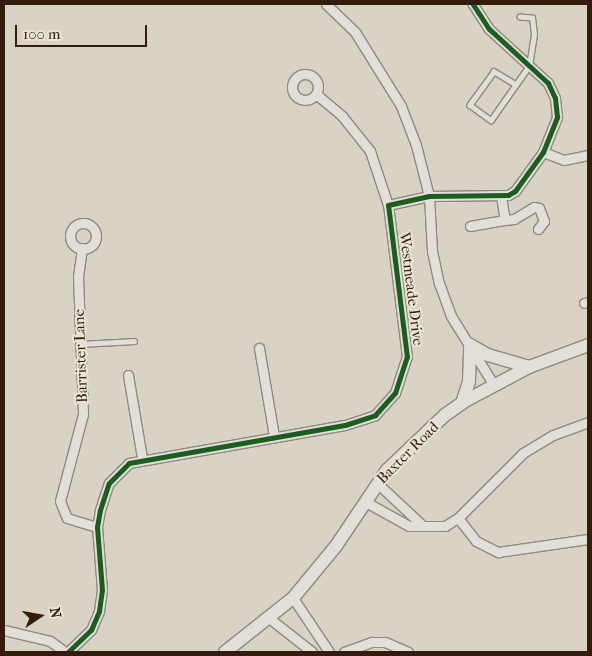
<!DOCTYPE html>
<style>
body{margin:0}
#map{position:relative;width:592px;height:656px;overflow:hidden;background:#d8d3c5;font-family:"IM FELL French Canon",serif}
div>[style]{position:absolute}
.roads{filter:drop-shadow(1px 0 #8f897f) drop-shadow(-1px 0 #8f897f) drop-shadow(0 1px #8f897f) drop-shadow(0 -1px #8f897f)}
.lane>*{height:4.5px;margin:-2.25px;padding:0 2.25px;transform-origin:2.25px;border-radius:2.25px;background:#e2dfd8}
.street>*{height:9px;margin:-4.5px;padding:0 4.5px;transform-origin:4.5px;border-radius:4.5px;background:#e2dfd8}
.street>.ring{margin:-4.5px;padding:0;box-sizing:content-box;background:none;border:9px solid #e2dfd8;border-radius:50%}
.secondary>*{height:12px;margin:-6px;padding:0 6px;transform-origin:6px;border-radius:6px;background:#e2dfd8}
.cycleway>*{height:5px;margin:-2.5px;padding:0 2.5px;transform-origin:2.5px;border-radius:2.5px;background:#1b5e20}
span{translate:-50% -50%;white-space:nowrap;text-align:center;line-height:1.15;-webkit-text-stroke:4px #ebe5d4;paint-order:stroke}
.street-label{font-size:15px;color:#341c0d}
.frame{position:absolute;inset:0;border:5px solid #341c0d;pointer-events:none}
.north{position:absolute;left:15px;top:591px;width:50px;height:50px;-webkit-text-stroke:4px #ebe5d4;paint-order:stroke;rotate:78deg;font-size:14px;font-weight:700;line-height:20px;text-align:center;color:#341c0d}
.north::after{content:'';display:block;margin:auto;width:18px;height:22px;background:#341c0d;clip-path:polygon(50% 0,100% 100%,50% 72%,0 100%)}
.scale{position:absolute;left:15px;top:25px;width:132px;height:22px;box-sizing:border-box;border:2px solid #341c0d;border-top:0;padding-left:6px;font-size:15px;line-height:18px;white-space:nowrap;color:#341c0d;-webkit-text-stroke:4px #ebe5d4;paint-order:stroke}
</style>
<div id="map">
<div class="roads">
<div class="lane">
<i style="left:516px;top:85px;width:26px;rotate:-149deg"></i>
<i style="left:494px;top:72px;width:41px;rotate:126deg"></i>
<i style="left:470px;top:105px;width:26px;rotate:36deg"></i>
<i style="left:491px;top:120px;width:66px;rotate:-54.9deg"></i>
<i style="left:529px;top:66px;width:32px;rotate:-81deg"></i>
<i style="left:534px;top:34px;width:16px;rotate:-97deg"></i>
<i style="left:532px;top:18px;width:12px;rotate:-175deg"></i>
<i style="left:81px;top:344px;width:53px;rotate:-3.2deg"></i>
</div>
<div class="street">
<i style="left:326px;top:4px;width:40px;rotate:44deg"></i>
<i style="left:355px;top:32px;width:87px;rotate:58.1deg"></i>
<i style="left:401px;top:106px;width:42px;rotate:69deg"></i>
<i style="left:416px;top:145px;width:53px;rotate:75.7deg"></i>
<i style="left:429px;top:196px;width:55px;rotate:86.9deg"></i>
<i style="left:432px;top:251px;width:33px;rotate:78deg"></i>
<i style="left:439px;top:283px;width:35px;rotate:70deg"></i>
<i style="left:451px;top:316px;width:81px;rotate:58.1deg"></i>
<i class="ring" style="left:292px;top:74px;width:17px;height:17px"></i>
<i style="left:316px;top:94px;width:34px;rotate:40deg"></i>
<i style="left:342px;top:116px;width:45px;rotate:51.3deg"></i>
<i style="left:370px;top:151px;width:57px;rotate:71.6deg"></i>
<i style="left:543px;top:152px;width:22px;rotate:21deg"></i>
<i style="left:564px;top:160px;width:25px;rotate:-12deg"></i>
<i style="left:501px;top:196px;width:24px;rotate:81deg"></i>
<i style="left:505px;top:220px;width:9px;rotate:-6deg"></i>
<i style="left:514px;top:219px;width:23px;rotate:-31deg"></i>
<i style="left:534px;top:207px;width:5px;rotate:11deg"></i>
<i style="left:539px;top:208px;width:14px;rotate:69deg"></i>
<i style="left:544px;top:221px;width:10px;rotate:127deg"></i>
<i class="ring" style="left:70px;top:223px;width:17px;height:17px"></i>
<i style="left:470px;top:226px;width:36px;rotate:-10deg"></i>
<i style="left:82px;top:248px;width:28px;rotate:98deg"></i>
<i style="left:78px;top:276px;width:138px;rotate:87.9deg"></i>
<i style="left:83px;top:414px;width:90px;rotate:104.8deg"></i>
<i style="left:60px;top:501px;width:18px;rotate:68deg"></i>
<i style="left:67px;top:518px;width:31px;rotate:17deg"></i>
<i style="left:584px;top:303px;width:4px;rotate:-14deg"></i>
<i style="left:259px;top:348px;width:89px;rotate:80.3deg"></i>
<i style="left:128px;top:375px;width:84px;rotate:80.4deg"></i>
<i style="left:377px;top:483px;width:63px;rotate:43.1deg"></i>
<i style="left:423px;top:526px;width:22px"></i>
<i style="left:445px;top:526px;width:15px;rotate:-32deg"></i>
<i style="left:458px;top:518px;width:92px;rotate:-45deg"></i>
<i style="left:523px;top:453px;width:35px;rotate:-31deg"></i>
<i style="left:553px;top:435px;width:37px;rotate:-20deg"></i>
<i style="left:364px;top:501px;width:51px;rotate:29.1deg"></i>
<i style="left:409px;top:526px;width:14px"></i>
<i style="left:458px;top:518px;width:29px;rotate:52deg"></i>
<i style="left:476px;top:541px;width:25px;rotate:27deg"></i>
<i style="left:498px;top:552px;width:91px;rotate:-8.2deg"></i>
<i style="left:293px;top:598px;width:65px;rotate:56.3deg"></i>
<i style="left:269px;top:618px;width:55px;rotate:38.3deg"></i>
<i style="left:4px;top:630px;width:47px;rotate:13.4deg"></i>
<i style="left:50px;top:641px;width:19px;rotate:36deg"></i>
<i style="left:68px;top:652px;width:32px;rotate:-44deg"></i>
<i style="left:91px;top:630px;width:21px;rotate:-67deg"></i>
<i style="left:99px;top:611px;width:21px;rotate:-82deg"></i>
<i style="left:102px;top:590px;width:63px;rotate:-94.5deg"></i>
<i style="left:97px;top:527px;width:17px;rotate:-80deg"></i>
<i style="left:100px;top:510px;width:28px;rotate:-72deg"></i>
<i style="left:109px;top:483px;width:28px;rotate:-45deg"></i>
<i style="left:129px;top:463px;width:219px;rotate:-10deg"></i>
<i style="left:345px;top:425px;width:32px;rotate:-18deg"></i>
<i style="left:375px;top:415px;width:30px;rotate:-48deg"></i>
<i style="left:395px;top:393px;width:38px;rotate:-72deg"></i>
<i style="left:407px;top:357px;width:153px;rotate:-97.1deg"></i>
<i style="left:388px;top:205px;width:42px;rotate:-12.4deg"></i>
<i style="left:429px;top:196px;width:79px;rotate:-0.7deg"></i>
<i style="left:508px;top:195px;width:8px;rotate:-30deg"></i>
<i style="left:515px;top:191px;width:48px;rotate:-54.3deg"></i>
<i style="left:543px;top:152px;width:38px;rotate:-68deg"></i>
<i style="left:557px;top:117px;width:19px;rotate:-96deg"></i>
<i style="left:555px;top:98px;width:17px;rotate:-115deg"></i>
<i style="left:548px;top:83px;width:80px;rotate:-137.5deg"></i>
<i style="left:489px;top:29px;width:30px;rotate:-123deg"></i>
<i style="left:344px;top:652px;width:30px;rotate:-20deg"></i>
<i style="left:372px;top:642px;width:13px"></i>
<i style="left:385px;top:642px;width:25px;rotate:23deg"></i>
</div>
<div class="secondary">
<i style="left:470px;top:345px;width:21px;rotate:29deg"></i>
<i style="left:488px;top:355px;width:43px;rotate:16.3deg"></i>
<i style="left:462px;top:403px;width:23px;rotate:-72deg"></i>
<i style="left:469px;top:381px;width:36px;rotate:-88deg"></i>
<i style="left:225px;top:652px;width:87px;rotate:-38.5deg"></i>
<i style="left:293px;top:598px;width:67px;rotate:-50.4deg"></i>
<i style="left:336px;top:546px;width:92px;rotate:-56.1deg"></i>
<i style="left:387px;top:470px;width:80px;rotate:-43.5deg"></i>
<i style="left:445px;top:415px;width:24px;rotate:-35deg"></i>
<i style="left:465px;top:401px;width:72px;rotate:-28deg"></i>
<i style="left:529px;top:367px;width:63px;rotate:-20.4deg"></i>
</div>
</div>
<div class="cycleway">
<i style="left:68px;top:652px;width:32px;rotate:-44deg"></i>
<i style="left:91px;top:630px;width:21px;rotate:-67deg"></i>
<i style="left:99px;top:611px;width:21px;rotate:-82deg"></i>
<i style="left:102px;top:590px;width:63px;rotate:-94.5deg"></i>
<i style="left:97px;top:527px;width:17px;rotate:-80deg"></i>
<i style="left:100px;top:510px;width:28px;rotate:-72deg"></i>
<i style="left:109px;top:483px;width:28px;rotate:-45deg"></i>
<i style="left:129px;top:463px;width:219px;rotate:-10deg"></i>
<i style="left:345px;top:425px;width:32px;rotate:-18deg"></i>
<i style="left:375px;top:415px;width:30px;rotate:-48deg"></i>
<i style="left:395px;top:393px;width:38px;rotate:-72deg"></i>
<i style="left:407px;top:357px;width:153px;rotate:-97.1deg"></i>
<i style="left:388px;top:205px;width:42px;rotate:-12.4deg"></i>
<i style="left:429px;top:196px;width:79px;rotate:-0.7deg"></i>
<i style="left:508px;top:195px;width:8px;rotate:-30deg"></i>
<i style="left:515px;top:191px;width:48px;rotate:-54.3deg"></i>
<i style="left:543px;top:152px;width:38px;rotate:-68deg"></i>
<i style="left:557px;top:117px;width:19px;rotate:-96deg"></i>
<i style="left:555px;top:98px;width:17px;rotate:-115deg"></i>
<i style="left:548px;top:83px;width:80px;rotate:-137.5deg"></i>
<i style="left:489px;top:29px;width:30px;rotate:-123deg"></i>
</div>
<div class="street-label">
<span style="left:411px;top:289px;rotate:83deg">Westmeade Drive</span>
<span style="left:81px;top:356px;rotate:-92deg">Barrister Lane</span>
<span style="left:408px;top:453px;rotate:-45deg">Baxter Road</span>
</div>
<div class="frame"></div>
<div class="north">N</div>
<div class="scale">100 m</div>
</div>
